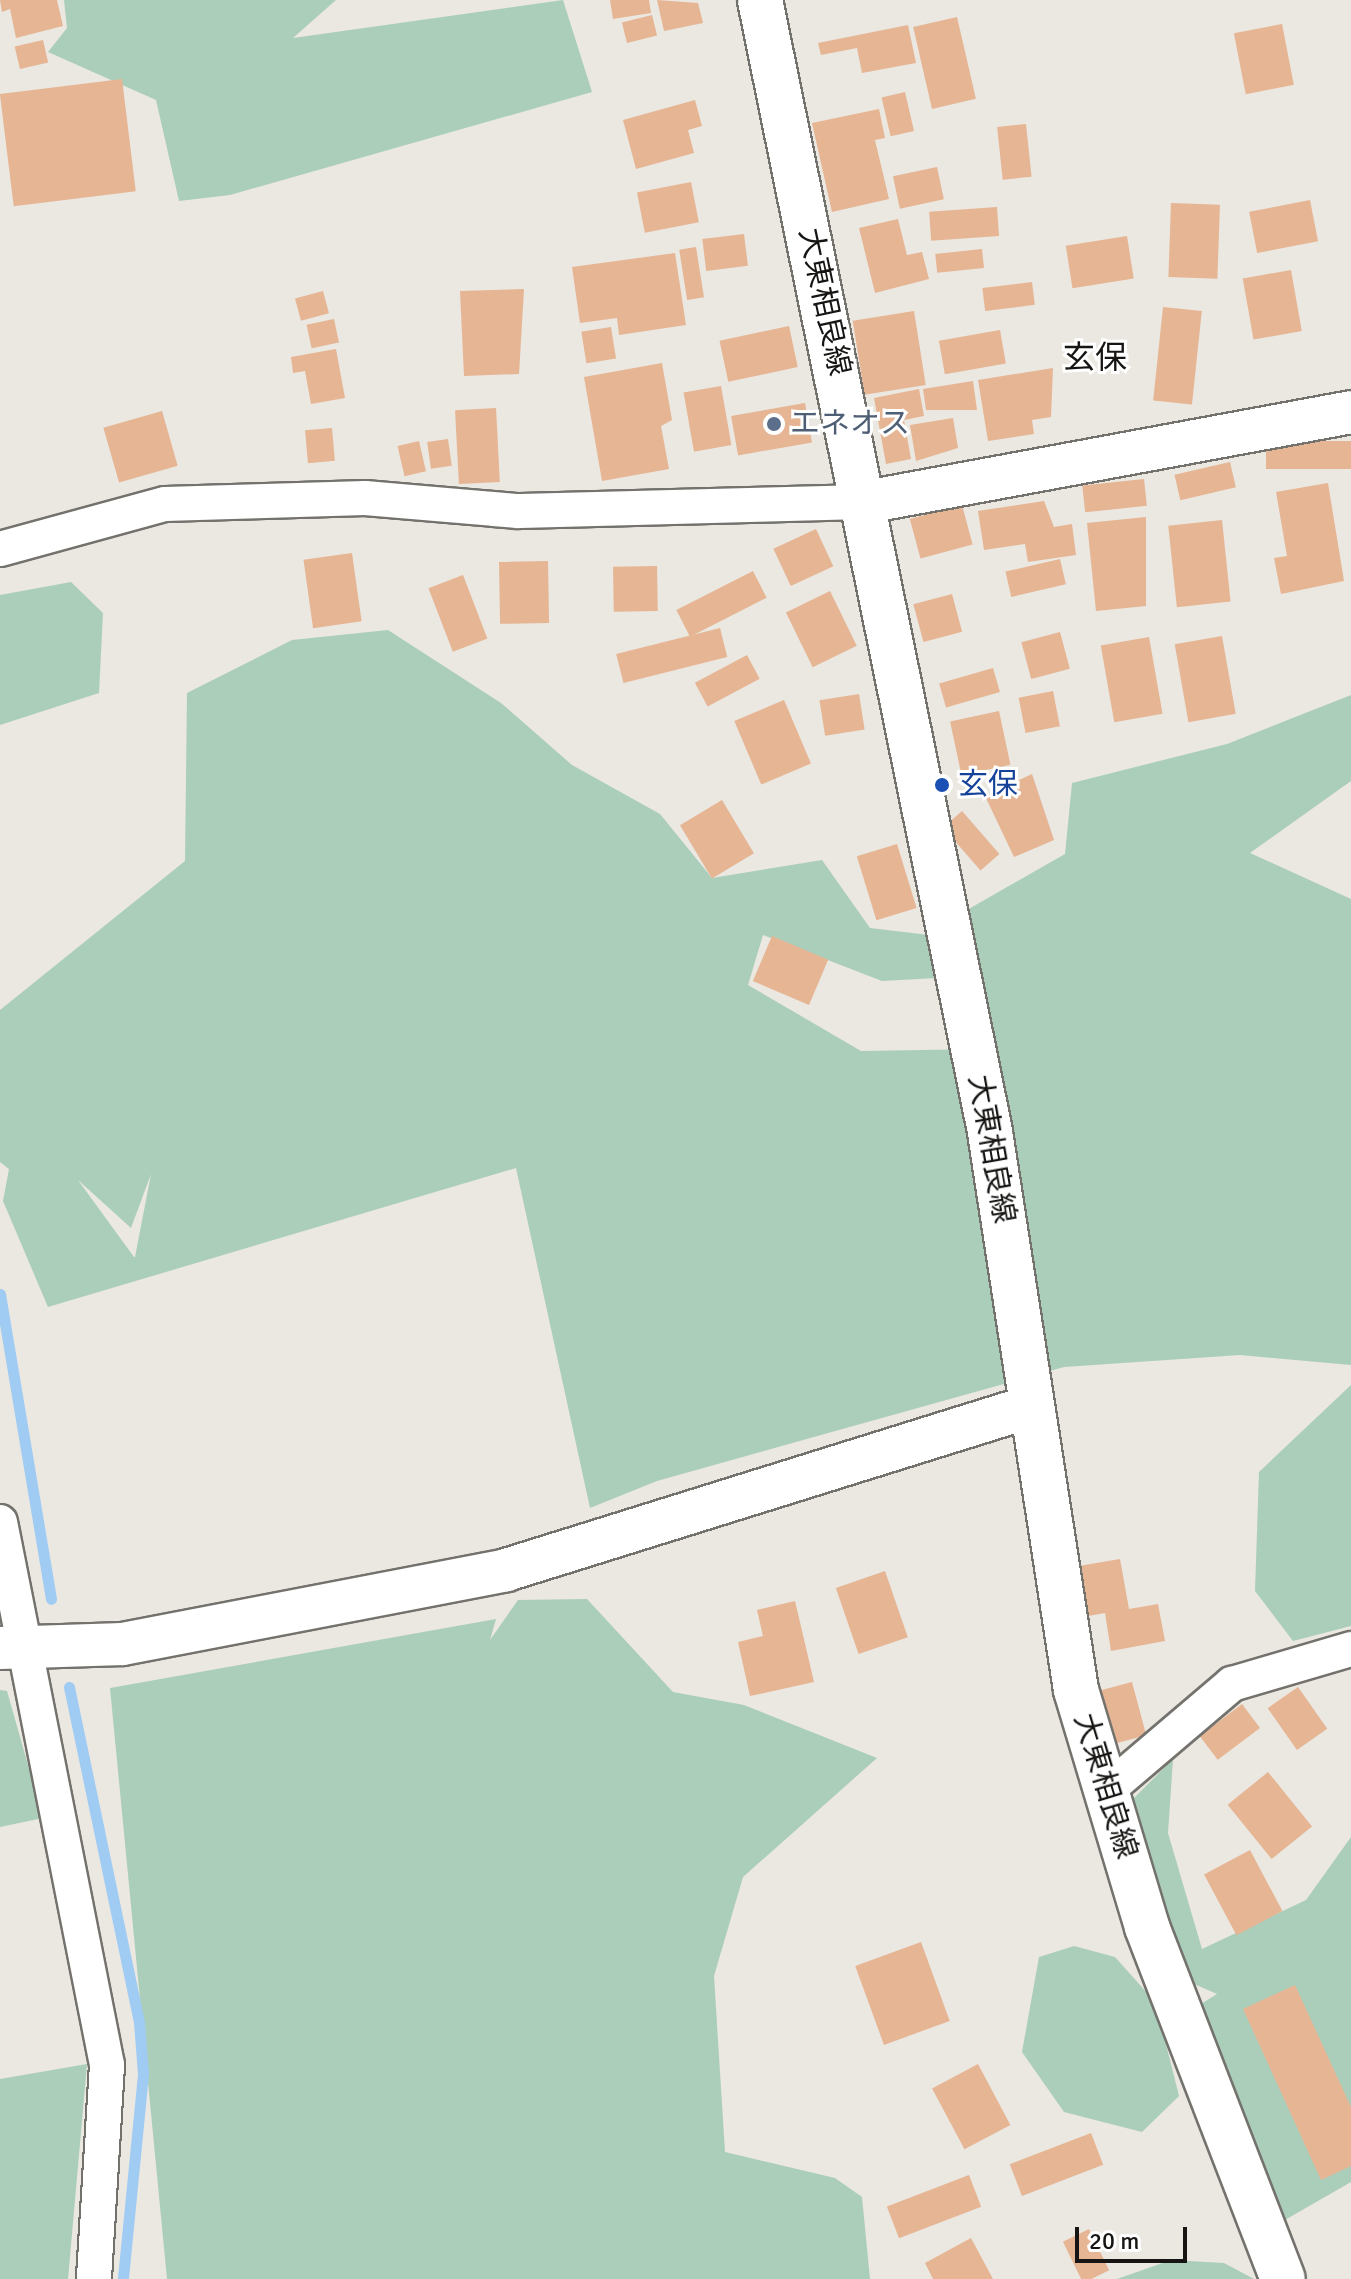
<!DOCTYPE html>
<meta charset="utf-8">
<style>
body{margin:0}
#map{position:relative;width:1351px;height:2279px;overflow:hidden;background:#ebe7e1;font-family:Signika,"Noto Sans JP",sans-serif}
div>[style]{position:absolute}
.green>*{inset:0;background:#abcebb}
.stream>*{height:11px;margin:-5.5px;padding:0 5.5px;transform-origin:5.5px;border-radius:5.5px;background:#a0ccf4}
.building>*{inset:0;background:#e6b593;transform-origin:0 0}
.roads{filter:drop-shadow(2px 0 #74726d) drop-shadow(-2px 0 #74726d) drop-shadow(0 2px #74726d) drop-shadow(0 -2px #74726d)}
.minor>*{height:34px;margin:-17px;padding:0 17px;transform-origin:17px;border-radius:17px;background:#fff}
.tertiary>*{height:42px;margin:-21px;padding:0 21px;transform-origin:21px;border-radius:21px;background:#fff}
.secondary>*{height:44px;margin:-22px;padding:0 22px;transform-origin:22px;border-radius:22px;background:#fff}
.dots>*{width:22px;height:22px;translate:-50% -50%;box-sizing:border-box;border:4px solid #fff;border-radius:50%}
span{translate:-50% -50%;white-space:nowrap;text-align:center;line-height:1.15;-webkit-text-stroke:6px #fff;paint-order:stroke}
.street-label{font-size:30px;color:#161513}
.service-label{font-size:30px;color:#4e5e75}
.left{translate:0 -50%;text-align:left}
.transit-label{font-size:30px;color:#164399}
.neighbourhood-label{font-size:32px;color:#161513}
.scale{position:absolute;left:1075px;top:2227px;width:112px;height:36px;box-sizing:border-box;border:4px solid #161513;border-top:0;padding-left:10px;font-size:24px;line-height:28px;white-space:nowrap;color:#161513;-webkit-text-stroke:6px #fff;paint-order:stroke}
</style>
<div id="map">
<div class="green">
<i style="clip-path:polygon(64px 0,336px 0,293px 38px,563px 0,592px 92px,230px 195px,179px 201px,156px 100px,48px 52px,67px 28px)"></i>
<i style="clip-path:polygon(71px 582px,103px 613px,99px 693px,0 725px,0 595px)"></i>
<i style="clip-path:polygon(evenodd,388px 630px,501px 703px,572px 765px,660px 814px,712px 878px,822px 860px,870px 928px,929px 935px,937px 978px,882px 981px,763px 935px,748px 985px,861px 1051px,984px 1049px,967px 910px,1065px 854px,1072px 783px,1227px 744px,1351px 695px,1351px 781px,1250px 853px,1351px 899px,1351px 1365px,1240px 1355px,1064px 1367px,657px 1481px,590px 1508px,516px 1168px,48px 1307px,3px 1201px,9px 1169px,0 1162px,0 1010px,185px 861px,187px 693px,292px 640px,388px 630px,151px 1174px,135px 1257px,134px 1257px,78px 1180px,131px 1228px,151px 1174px)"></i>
<i style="clip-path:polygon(1351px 1385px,1351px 1626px,1293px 1641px,1255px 1591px,1259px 1472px)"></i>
<i style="clip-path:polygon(587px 1599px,673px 1692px,744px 1705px,877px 1758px,743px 1877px,714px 1976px,725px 2152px,835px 2178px,862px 2197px,870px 2279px,167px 2279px,110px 1688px,496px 1619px,490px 1640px,518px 1600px)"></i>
<i style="clip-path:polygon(0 1690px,7px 1691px,43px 1818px,0 1827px)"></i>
<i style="clip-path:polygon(1173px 1759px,1168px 1833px,1202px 1949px,1306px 1900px,1351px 1837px,1351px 2182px,1278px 2224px,1201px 2004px,1217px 1994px,1185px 1980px,1130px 1802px)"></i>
<i style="clip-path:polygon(1074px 1946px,1115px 1957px,1148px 1994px,1163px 2032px,1179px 2096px,1142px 2132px,1064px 2112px,1022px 2052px,1039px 1957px)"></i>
<i style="clip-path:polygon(87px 2064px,68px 2279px,0 2279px,0 2079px)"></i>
<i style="clip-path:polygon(1171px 2260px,1224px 2263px,1254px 2279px,1117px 2279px)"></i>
</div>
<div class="stream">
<i style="left:0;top:1294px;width:309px;rotate:80.5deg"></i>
<i style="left:69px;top:1687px;width:342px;rotate:78.2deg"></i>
<i style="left:139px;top:2022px;width:52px;rotate:85.6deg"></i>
<i style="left:143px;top:2074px;width:206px;rotate:95.6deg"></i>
</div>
<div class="building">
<i style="clip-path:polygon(0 0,57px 0,63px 26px,16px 38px,10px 9px,2px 12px)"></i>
<i style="clip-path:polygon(610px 0,649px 0,651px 13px,613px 19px)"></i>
<i style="clip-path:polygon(657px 0,698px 3px,703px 23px,664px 31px)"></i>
<i style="left:652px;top:15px;width:21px;height:31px;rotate:76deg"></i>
<i style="left:957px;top:17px;width:84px;height:45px;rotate:77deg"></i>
<i style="left:1282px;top:24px;width:62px;height:49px;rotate:79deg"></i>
<i style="clip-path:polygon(908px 25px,916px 63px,862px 73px,857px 48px,821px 55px,818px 43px)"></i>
<i style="left:43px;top:40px;width:23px;height:29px;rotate:77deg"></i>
<i style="left:122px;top:79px;width:113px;height:123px;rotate:83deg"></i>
<i style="left:905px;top:92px;width:40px;height:24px;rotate:77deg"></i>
<i style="clip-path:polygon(695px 100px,702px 126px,688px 130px,694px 153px,636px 169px,623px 120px)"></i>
<i style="clip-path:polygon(879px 109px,885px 138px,875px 140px,889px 199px,832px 212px,812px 123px)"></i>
<i style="left:1026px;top:124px;width:53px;height:29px;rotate:84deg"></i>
<i style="left:937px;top:167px;width:33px;height:45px;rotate:78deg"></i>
<i style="left:691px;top:182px;width:41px;height:55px;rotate:79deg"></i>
<i style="left:1310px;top:200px;width:42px;height:62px;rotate:79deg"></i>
<i style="left:1171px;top:203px;width:49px;height:74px;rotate:2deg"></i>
<i style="left:997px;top:207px;width:29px;height:68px;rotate:86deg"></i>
<i style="clip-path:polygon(898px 219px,907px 255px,922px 252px,929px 279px,875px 293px,859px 228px)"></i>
<i style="left:744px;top:234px;width:32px;height:42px;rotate:83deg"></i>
<i style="left:1127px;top:236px;width:43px;height:62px;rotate:81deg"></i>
<i style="left:696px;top:247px;width:51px;height:17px;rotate:81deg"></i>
<i style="left:982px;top:249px;width:19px;height:47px;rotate:84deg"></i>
<i style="clip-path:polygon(675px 253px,686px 325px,619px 335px,617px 318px,580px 323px,572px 267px)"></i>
<i style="left:1291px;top:270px;width:62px;height:49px;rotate:80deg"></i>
<i style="left:1032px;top:282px;width:23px;height:50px;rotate:83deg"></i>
<i style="clip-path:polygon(524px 289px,519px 374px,464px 376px,460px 291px)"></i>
<i style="left:323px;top:291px;width:23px;height:29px;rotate:75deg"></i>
<i style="left:1163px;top:307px;width:39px;height:94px;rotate:6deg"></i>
<i style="left:914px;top:311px;width:75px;height:62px;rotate:81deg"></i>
<i style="left:334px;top:319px;width:24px;height:28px;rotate:78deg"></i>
<i style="left:789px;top:326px;width:42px;height:71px;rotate:78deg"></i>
<i style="left:611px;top:327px;width:32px;height:30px;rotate:81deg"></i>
<i style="left:1000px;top:330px;width:34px;height:62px;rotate:80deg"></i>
<i style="clip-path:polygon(336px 349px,345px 398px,311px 404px,305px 371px,293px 373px,291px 357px)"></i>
<i style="clip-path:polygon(662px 363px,672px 420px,661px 426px,669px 469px,602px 481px,584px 377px)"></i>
<i style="clip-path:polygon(1053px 368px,1051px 417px,1032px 420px,1034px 434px,988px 441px,978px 380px)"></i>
<i style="clip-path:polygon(973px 381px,977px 410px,926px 410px,923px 389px)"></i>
<i style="left:721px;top:386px;width:60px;height:38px;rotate:80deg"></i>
<i style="clip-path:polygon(919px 389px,924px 416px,904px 420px,911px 459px,886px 464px,874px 398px)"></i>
<i style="left:805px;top:403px;width:40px;height:75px;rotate:80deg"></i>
<i style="left:496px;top:408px;width:74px;height:41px;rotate:87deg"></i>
<i style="left:162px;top:411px;width:57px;height:61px;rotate:74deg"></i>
<i style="clip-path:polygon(953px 418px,958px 448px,916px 461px,910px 425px)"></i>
<i style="left:332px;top:428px;width:33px;height:27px;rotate:85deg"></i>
<i style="left:448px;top:439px;width:27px;height:21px;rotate:82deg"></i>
<i style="left:419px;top:441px;width:31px;height:22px;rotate:77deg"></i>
<i style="left:1351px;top:441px;width:28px;height:85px;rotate:90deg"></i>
<i style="left:1230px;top:462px;width:26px;height:57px;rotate:77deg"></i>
<i style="left:1144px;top:479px;width:27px;height:62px;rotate:84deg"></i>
<i style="clip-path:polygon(1328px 483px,1344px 581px,1281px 594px,1274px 558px,1287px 556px,1276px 492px)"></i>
<i style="clip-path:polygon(1044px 501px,1054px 527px,1072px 524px,1076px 555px,1028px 562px,1025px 544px,984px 550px,978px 511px)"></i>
<i style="left:962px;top:505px;width:41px;height:54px;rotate:75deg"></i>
<i style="clip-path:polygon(1146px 517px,1146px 606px,1096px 611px,1087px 523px)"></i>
<i style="left:1222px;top:520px;width:82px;height:54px;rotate:84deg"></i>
<i style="left:816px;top:529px;width:41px;height:47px;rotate:65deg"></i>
<i style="left:352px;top:553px;width:69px;height:49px;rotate:82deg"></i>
<i style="left:1060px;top:559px;width:26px;height:56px;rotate:77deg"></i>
<i style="left:548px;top:561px;width:62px;height:49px;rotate:89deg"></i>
<i style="left:657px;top:566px;width:45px;height:44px;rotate:89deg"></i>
<i style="left:753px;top:571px;width:30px;height:86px;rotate:63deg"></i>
<i style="left:463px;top:575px;width:68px;height:37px;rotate:69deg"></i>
<i style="left:830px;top:591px;width:61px;height:49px;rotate:64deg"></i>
<i style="left:952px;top:594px;width:39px;height:40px;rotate:75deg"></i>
<i style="left:720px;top:628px;width:30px;height:107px;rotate:76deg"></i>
<i style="left:1060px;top:632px;width:38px;height:40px;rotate:75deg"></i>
<i style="left:1222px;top:636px;width:79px;height:48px;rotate:80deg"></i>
<i style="left:1149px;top:637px;width:78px;height:49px;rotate:80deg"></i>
<i style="left:747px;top:655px;width:27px;height:59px;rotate:62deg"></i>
<i style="left:993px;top:668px;width:25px;height:56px;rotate:74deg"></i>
<i style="left:1053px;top:691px;width:36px;height:35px;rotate:79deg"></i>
<i style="left:859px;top:694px;width:36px;height:40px;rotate:81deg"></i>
<i style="left:784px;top:700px;width:69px;height:54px;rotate:67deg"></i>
<i style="left:999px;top:711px;width:55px;height:50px;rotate:78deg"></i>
<i style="clip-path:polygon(1032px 774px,1054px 840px,1014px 857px,985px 796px)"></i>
<i style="left:722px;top:800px;width:62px;height:49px;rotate:59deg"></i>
<i style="left:962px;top:811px;width:57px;height:25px;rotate:49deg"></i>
<i style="left:897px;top:844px;width:67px;height:42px;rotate:73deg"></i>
<i style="left:772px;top:936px;width:61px;height:49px;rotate:23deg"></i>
<i style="clip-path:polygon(1120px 1559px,1129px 1609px,1158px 1604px,1165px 1641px,1111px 1651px,1105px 1613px,1088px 1616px,1079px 1566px)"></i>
<i style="left:885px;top:1571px;width:70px;height:52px;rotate:71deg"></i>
<i style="clip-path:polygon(795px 1601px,814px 1682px,750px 1696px,738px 1642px,763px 1636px,757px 1610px)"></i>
<i style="left:1132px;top:1682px;width:55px;height:33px;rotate:75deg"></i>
<i style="left:1298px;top:1687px;width:51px;height:37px;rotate:55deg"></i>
<i style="left:1242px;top:1704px;width:30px;height:53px;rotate:53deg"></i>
<i style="left:1268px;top:1772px;width:70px;height:52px;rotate:51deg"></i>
<i style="left:1250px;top:1850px;width:69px;height:52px;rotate:62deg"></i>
<i style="left:921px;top:1942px;width:84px;height:70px;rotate:70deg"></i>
<i style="clip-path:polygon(1295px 1985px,1351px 2107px,1351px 2166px,1321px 2180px,1243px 2009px)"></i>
<i style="left:978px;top:2064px;width:69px;height:52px;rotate:62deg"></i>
<i style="left:1091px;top:2133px;width:34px;height:87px;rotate:69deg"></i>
<i style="left:969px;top:2175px;width:34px;height:88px;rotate:69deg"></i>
<i style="left:1089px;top:2229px;width:46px;height:29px;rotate:64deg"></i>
<i style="clip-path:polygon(971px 2238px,993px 2279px,933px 2279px,925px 2263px)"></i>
</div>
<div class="roads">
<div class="minor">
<i style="left:0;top:549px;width:171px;rotate:-15.3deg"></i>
<i style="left:165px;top:504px;width:200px;rotate:-1.7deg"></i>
<i style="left:365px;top:498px;width:154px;rotate:4.9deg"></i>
<i style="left:518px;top:511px;width:348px;rotate:-1.5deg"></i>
<i style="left:0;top:1522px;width:553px;rotate:78.85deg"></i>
<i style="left:107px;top:2065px;width:214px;rotate:93.5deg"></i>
<i style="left:1105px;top:1792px;width:167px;rotate:-40.4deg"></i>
<i style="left:1232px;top:1684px;width:124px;rotate:-16.4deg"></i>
</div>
<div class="tertiary">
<i style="left:866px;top:502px;width:493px;rotate:-10.5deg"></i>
<i style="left:0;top:1648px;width:123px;rotate:-1.9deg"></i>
<i style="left:123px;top:1644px;width:390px;rotate:-10.9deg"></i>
<i style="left:506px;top:1570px;width:551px;rotate:-17.32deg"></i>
</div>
<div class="secondary">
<i style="left:760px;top:0;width:1155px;rotate:78.51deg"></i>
<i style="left:990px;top:1132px;width:565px;rotate:81.24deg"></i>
<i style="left:1076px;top:1690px;width:247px;rotate:73.3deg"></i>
<i style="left:1147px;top:1927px;width:377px;rotate:68.9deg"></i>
</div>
</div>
<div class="dots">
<i style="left:774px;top:424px;background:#5c6f8a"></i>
<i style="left:942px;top:785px;background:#1a4fb4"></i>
</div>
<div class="street-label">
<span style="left:824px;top:302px;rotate:78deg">大東相良線</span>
<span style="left:991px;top:1149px;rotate:80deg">大東相良線</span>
<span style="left:1105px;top:1786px;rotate:73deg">大東相良線</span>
</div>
<div class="service-label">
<span class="left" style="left:790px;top:424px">エネオス</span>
</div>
<div class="transit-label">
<span class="left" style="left:958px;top:785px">玄保</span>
</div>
<div class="neighbourhood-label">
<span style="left:1095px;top:358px">玄保</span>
</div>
<div class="scale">20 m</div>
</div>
